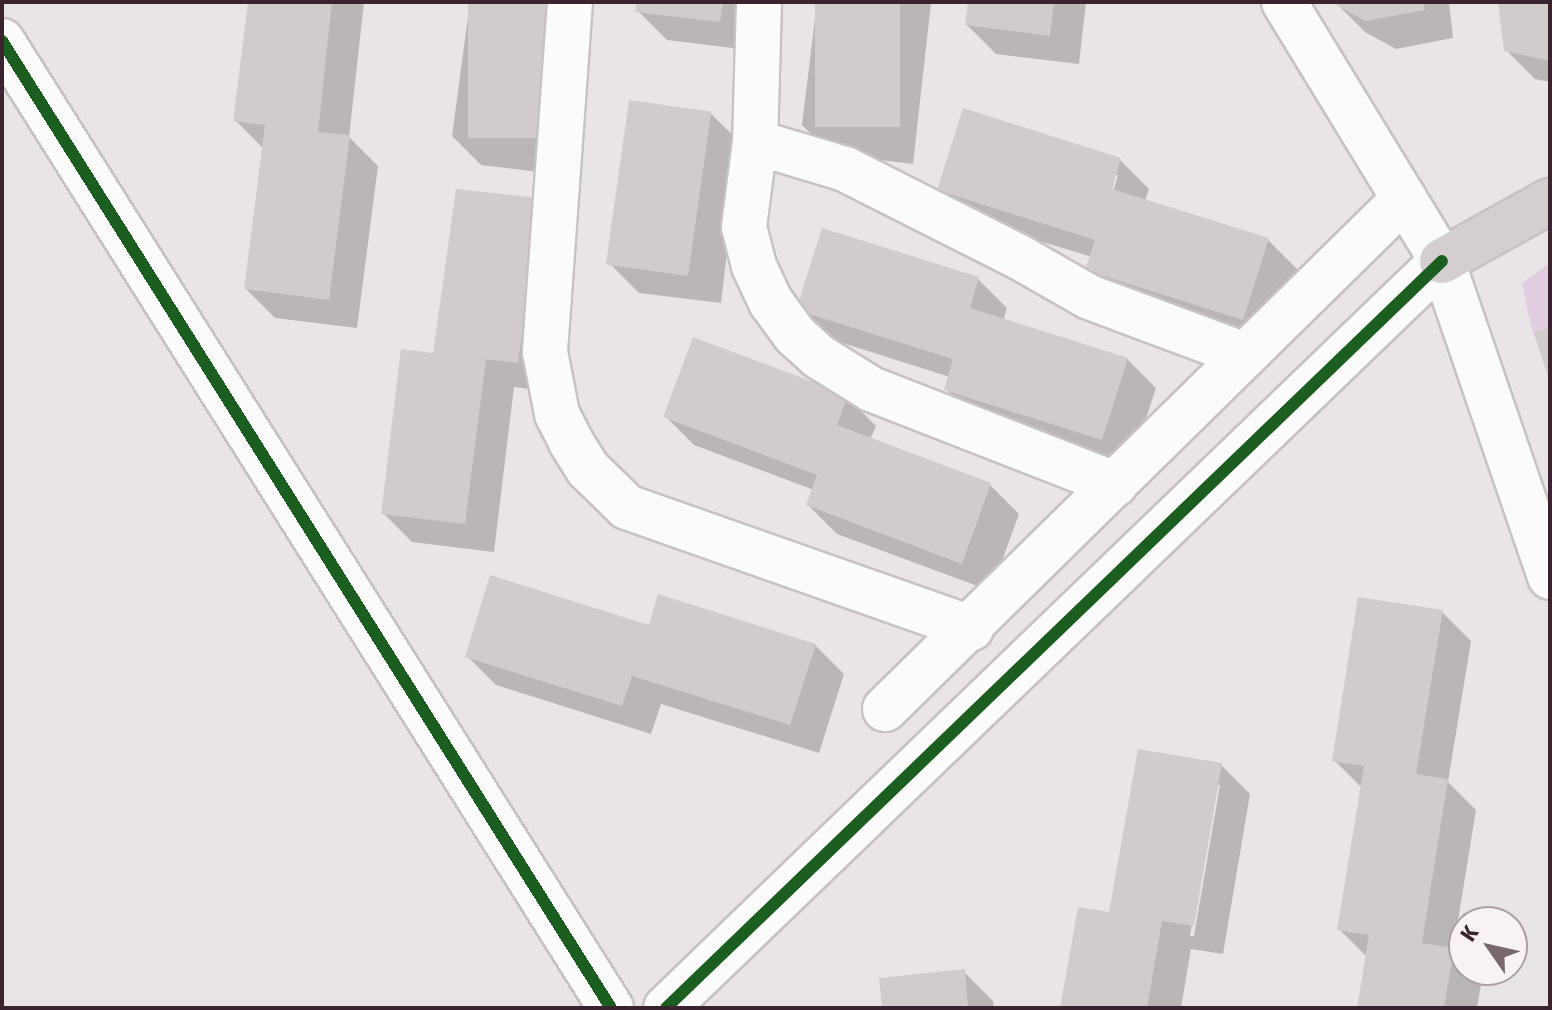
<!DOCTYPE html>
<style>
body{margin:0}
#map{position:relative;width:1552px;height:1010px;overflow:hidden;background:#e9e4e7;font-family:"Fira Sans Condensed",sans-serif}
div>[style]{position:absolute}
.green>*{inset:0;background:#e1cedf}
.shadow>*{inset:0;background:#0003}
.building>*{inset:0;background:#d1cbce;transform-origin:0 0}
.roads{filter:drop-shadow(2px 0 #c8c1c5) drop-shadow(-2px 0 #c8c1c5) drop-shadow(0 2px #c8c1c5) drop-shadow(0 -2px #c8c1c5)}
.minor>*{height:44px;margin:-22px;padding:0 22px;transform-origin:22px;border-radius:22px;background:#fcfbfb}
.major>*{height:44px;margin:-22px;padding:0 22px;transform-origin:22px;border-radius:22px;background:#d5ced1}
.cycleway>*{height:12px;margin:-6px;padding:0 6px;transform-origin:6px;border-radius:6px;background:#1b5e20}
span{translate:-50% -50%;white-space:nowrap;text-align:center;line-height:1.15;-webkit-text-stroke:8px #f8f2f6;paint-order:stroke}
.frame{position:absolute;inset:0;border:4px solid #3b232f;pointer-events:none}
.north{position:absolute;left:1448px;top:906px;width:80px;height:80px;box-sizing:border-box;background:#f8f2f6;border:2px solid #ac9fa6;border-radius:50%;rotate:304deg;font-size:22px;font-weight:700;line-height:32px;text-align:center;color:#3b232f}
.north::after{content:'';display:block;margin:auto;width:28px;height:36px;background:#78676f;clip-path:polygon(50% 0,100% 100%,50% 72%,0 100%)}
</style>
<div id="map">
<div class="green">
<i style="clip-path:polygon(1550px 263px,1550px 382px,1530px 322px,1522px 283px)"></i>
</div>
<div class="shadow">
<i style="clip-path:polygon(250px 2px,364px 2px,349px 137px,378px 166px,357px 328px,275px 318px,246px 289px,264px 149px,235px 120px)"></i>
<i style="clip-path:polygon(470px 2px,573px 2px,564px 175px,481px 165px,452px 136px)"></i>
<i style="clip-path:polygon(639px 2px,755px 2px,749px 50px,667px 40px,638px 11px)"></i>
<i style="clip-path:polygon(817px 2px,931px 3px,913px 164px,831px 154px,802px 125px)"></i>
<i style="clip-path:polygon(970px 2px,1086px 2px,1079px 64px,996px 54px,967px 25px)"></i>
<i style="clip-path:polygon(1335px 2px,1449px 2px,1453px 38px,1396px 49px,1365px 32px)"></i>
<i style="clip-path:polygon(1500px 2px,1550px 2px,1550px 82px,1535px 79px,1506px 50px)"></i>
<i style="clip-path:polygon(710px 113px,740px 142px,721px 303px,639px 293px,610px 264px)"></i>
<i style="clip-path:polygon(evenodd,1120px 160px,1149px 189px,1145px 201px,1268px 240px,1297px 269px,1272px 348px,1116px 299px,1087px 270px,1092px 257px,968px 219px,939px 190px,1120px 160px,1114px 175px,1118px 175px,1111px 199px,1114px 175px)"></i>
<i style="clip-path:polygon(538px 200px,546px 391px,514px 387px,494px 552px,412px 542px,383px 513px,435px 355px)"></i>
<i style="clip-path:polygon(978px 279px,1007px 308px,1003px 321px,1127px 359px,1156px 388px,1130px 467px,975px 418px,946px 389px,950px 377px,827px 338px,798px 309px)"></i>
<i style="clip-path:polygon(847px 397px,876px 426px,870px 440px,990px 485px,1019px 514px,991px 591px,837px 534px,808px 505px,814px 490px,694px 445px,665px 416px)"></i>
<i style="clip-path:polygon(1442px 612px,1471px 641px,1448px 782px,1476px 810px,1453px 951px,1464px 961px,1464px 970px,1473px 970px,1482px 979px,1477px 1008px,1359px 1008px,1367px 957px,1339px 929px,1362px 788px,1334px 760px)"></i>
<i style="clip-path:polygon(650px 627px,815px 645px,844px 674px,819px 753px,661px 704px,651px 734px,496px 685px,467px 656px)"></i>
<i style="clip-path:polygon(evenodd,1221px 765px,1250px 794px,1223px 954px,1191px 949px,1181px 1008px,1062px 1008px,1111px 915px,1221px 765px,1216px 785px,1220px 785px,1194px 936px,1190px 936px,1216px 785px)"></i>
<i style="clip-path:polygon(964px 972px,993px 1001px,994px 1008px,884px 1008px)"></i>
</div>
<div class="building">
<i style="clip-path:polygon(248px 2px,332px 2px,318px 132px,350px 135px,329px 300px,244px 289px,265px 125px,233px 121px)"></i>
<i style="left:468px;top:2px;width:86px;height:136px"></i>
<i style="clip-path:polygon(637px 2px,723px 2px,720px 22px,635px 12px)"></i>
<i style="left:815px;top:2px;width:85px;height:125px"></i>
<i style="clip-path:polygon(968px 2px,1054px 2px,1050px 36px,965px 25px)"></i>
<i style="clip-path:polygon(1331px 2px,1424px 2px,1425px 10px,1365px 21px)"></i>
<i style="clip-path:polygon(1498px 2px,1550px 2px,1550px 61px,1504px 51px)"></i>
<i style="left:629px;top:100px;width:83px;height:166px;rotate:8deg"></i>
<i style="clip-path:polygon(963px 108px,1121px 158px,1112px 189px,1269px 238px,1243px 320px,1085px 270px,1095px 240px,937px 190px)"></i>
<i style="clip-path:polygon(456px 189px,539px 198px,518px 363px,486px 359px,465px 524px,381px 514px,401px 349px,433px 353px)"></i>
<i style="clip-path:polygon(822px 228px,979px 277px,970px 308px,1128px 358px,1102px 440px,944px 390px,953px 359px,796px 310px)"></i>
<i style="clip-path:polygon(1550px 327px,1550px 368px,1546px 370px,1534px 333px)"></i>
<i style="clip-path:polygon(693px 337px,848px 395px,837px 425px,991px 483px,962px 564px,806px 505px,817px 475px,663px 417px)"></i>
<i style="clip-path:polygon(490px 575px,649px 625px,658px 594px,816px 644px,790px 725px,632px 676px,622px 706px,465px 657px)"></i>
<i style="clip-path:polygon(1358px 597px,1443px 610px,1416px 774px,1448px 779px,1422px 943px,1454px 948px,1444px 1008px,1357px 1008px,1369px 935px,1337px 930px,1364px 766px,1332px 761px)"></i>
<i style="clip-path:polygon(1138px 749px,1222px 763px,1194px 926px,1162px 921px,1147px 1008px,1060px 1008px,1078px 907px,1109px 912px)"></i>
<i style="clip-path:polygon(965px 969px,968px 1008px,882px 1008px,879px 978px)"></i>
</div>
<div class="roads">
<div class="minor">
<i style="left:570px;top:2px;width:351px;rotate:94.1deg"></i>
<i style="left:545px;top:352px;width:63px;rotate:79deg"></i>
<i style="left:557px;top:414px;width:31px;rotate:63deg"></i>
<i style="left:571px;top:442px;width:32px;rotate:58deg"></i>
<i style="left:588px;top:469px;width:54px;rotate:44.3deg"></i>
<i style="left:627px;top:507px;width:365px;rotate:19.4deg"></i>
<i style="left:759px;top:2px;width:140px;rotate:91.6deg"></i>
<i style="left:755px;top:142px;width:86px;rotate:97.4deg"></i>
<i style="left:744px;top:227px;width:40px;rotate:75.6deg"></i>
<i style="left:754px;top:266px;width:40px;rotate:65deg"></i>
<i style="left:771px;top:302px;width:41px;rotate:54deg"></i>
<i style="left:795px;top:335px;width:31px;rotate:42deg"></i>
<i style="left:818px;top:356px;width:62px;rotate:31.9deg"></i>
<i style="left:871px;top:389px;width:262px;rotate:21.3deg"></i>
<i style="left:1284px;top:2px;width:303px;rotate:58.6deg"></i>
<i style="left:1442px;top:261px;width:334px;rotate:71.1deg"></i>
<i style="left:2px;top:41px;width:1143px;rotate:57.8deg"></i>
<i style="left:755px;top:142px;width:94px;rotate:16.7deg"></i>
<i style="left:845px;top:169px;width:197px;rotate:26.8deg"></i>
<i style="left:1021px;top:258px;width:78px;rotate:29.8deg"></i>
<i style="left:1089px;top:297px;width:166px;rotate:20.4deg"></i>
<i style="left:885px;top:709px;width:728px;rotate:-44.5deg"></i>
<i style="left:666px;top:1008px;width:1077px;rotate:-43.91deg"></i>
</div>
<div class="major">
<i style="left:1442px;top:261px;width:124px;rotate:-29.1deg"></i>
</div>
</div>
<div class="cycleway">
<i style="left:2px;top:41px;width:1143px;rotate:57.8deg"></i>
<i style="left:666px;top:1008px;width:1077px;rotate:-43.91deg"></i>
</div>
<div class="frame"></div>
<div class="north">K</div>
</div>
